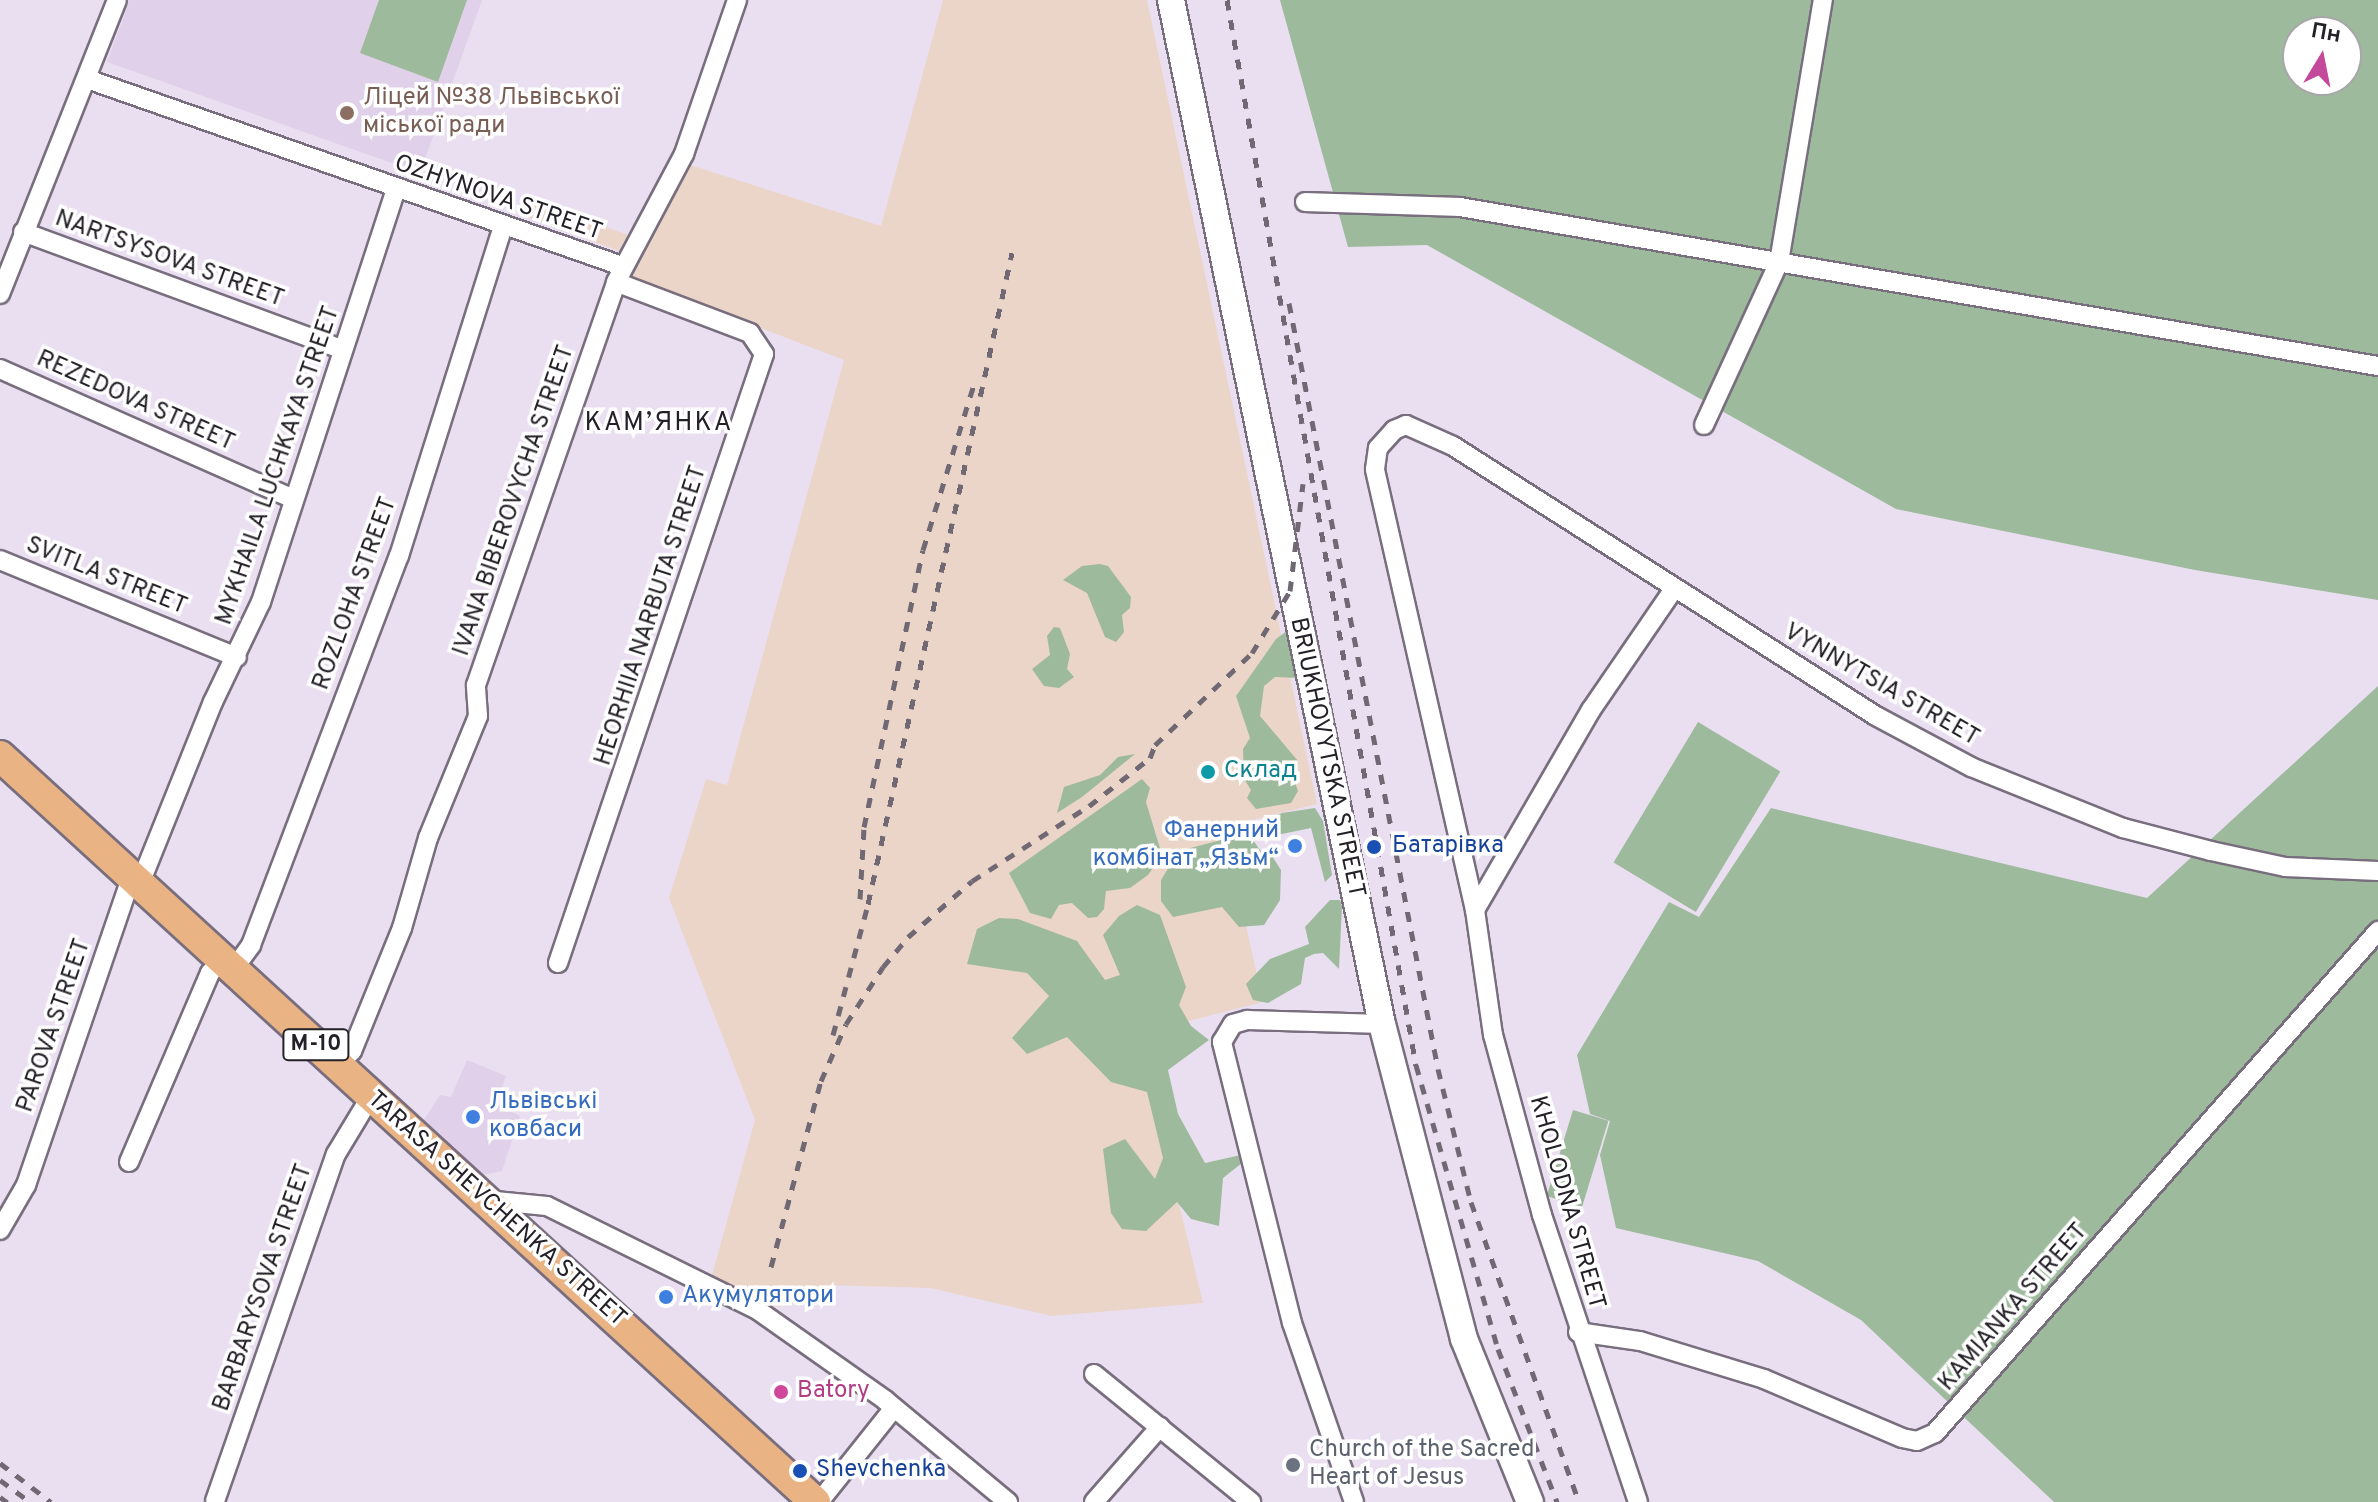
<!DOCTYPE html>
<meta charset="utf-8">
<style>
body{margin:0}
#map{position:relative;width:2378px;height:1502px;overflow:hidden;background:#eadff1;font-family:Overpass,sans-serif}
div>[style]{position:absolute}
.built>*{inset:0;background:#e0d0e9}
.industrial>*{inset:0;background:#ebd5c8;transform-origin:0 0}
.green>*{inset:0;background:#9eba9c;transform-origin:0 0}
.roads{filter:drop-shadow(2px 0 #786e7e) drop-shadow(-2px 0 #786e7e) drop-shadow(0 2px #786e7e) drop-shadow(0 -2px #786e7e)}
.minor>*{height:18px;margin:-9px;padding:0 9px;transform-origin:9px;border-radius:9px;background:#fff}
.secondary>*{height:26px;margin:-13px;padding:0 13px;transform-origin:13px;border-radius:13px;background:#fff}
.primary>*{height:30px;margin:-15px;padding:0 15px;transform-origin:15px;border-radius:15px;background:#e9b384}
.rail>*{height:5px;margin-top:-2.5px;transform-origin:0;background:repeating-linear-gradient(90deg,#706974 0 10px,transparent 0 20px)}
.dots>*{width:22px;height:22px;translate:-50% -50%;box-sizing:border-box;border:4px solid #fff;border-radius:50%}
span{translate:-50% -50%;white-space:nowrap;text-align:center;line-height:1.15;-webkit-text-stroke:7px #fff;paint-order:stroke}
.shield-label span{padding:2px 6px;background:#fff;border:2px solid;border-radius:6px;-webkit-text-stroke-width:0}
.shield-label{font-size:22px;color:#242027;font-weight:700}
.education-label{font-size:24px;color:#785e54}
.left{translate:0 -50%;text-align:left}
.street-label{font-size:24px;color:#242027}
.culture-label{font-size:24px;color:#0d838f}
.shop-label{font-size:24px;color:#366cbe}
.right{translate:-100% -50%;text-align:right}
.transit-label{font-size:24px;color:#164399}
.hotel-label{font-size:24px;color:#b23c85}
.worship-label{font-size:24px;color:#5b616d}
.neighbourhood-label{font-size:26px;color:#242027;letter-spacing:2px}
.north{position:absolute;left:2282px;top:16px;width:80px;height:80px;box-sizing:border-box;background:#fff;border:2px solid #a7a6a9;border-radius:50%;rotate:10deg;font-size:22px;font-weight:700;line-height:32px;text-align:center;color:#242027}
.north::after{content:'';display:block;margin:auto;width:28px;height:36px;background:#c5499b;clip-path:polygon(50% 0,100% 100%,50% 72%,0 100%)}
</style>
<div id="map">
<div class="built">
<i style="clip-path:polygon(130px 0,482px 0,420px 173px,107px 62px)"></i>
<i style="clip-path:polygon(467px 1060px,506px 1076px,496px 1104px,520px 1116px,502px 1171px,483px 1175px,423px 1121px,440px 1095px,451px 1097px)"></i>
</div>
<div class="industrial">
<i style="clip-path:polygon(943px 0,1147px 0,1317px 804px,1224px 827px,1263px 1002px,1138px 1034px,1203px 1303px,1052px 1316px,930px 1288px,826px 1285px,780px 1307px,754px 1304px,711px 1279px,755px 1120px,669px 898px,706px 779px,727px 785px,844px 360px,625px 276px,684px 163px,881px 226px)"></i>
<i style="left:532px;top:200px;width:103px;height:18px;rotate:20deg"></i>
</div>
<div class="green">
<i style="clip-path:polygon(379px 0,467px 0,438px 82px,360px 53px)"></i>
<i style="clip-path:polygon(evenodd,1280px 0,2378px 0,2378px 600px,2195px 570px,1896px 509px,1427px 245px,1348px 247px,1280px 0,2298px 32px,2346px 32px,2346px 80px,2298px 80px,2298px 32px)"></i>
<i style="clip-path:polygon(1100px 564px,1108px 566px,1131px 597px,1130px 608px,1122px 615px,1124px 632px,1116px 642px,1105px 637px,1087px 593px,1063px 580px,1082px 566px)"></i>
<i style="clip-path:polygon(1054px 627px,1060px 628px,1070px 654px,1067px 669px,1074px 677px,1059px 688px,1044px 686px,1032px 669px,1050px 655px,1047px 636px)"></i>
<i style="clip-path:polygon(1292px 627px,1301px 678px,1275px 677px,1264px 686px,1260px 716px,1298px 761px,1293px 777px,1298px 791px,1291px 803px,1256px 809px,1247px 798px,1251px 790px,1244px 779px,1243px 749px,1250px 738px,1236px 696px,1276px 639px)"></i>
<i style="clip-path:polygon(2378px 686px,2378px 1502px,2054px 1502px,1861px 1320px,1758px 1261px,1616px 1228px,1600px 1155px,1610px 1121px,1590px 1114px,1577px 1055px,1669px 902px,1699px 917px,1771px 808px,2147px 898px)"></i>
<i style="left:1698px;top:722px;width:96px;height:164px;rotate:31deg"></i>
<i style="clip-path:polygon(1135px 754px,1082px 797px,1057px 813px,1064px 787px,1100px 775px,1118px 757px)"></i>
<i style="clip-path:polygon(1142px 779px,1150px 788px,1146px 802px,1162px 855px,1148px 875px,1130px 888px,1106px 891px,1104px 909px,1097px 917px,1088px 918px,1072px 903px,1059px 905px,1051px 919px,1030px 913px,1009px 873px)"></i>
<i style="clip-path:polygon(1315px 808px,1323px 821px,1332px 875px,1325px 882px,1311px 828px,1272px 836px,1264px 830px,1265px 822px,1282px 813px)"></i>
<i style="clip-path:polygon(1248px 833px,1267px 860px,1268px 850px,1281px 870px,1280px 900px,1264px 925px,1239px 927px,1222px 907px,1173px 917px,1161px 901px,1161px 880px,1179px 851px)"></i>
<i style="clip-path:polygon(1330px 900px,1340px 900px,1342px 906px,1339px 969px,1323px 953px,1314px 954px,1305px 958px,1301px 984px,1268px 1003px,1253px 1000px,1246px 984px,1270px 959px,1309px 944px,1305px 927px)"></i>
<i style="clip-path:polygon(1137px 905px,1160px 915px,1186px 987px,1179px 1005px,1191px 1026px,1209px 1040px,1168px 1070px,1178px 1114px,1205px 1163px,1241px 1155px,1242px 1163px,1223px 1178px,1219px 1226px,1191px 1219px,1177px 1202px,1146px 1231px,1122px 1229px,1111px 1213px,1103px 1149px,1125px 1139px,1155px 1179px,1163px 1158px,1147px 1092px,1111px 1082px,1067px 1037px,1027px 1054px,1012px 1038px,1049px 996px,1027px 973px,967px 964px,977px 929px,999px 918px,1018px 919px,1077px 941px,1105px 980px,1120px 975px,1103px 935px,1119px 916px)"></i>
<i style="left:1573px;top:1110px;width:37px;height:90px;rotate:17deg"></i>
</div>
<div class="roads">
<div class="minor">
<i style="left:87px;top:79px;width:567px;rotate:19.27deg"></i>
<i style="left:1305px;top:202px;width:155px;rotate:1.8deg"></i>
<i style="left:1460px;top:207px;width:932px;rotate:9.83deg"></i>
<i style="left:23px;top:232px;width:341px;rotate:20.2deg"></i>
<i style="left:0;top:294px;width:316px;rotate:-68.3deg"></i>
<i style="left:0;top:369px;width:321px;rotate:23.9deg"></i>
<i style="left:1704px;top:425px;width:179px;rotate:-65.3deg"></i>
<i style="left:1779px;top:262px;width:266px;rotate:-80.5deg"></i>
<i style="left:0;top:560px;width:256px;rotate:22.3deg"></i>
<i style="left:139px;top:886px;width:198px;rotate:-68.1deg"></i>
<i style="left:213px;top:702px;width:111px;rotate:-64.4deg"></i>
<i style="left:261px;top:602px;width:434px;rotate:-71.9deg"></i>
<i style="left:1475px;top:910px;width:231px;rotate:-59.9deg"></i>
<i style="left:1591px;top:710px;width:147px;rotate:-55.6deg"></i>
<i style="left:558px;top:963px;width:643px;rotate:-71.31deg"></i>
<i style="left:764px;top:354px;width:25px;rotate:-124deg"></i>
<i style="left:750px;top:333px;width:143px;rotate:-159.2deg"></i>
<i style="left:233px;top:970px;width:31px;rotate:-54deg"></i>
<i style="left:251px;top:945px;width:416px;rotate:-69.2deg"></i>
<i style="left:399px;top:556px;width:346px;rotate:-72.5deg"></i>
<i style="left:338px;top:1065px;width:20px;rotate:-45deg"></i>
<i style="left:352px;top:1051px;width:133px;rotate:-67.9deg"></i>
<i style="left:402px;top:928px;width:94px;rotate:-73.9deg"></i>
<i style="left:428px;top:838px;width:132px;rotate:-67.7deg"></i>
<i style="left:478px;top:716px;width:31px;rotate:-94deg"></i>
<i style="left:476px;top:685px;width:427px;rotate:-70.8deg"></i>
<i style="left:616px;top:282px;width:145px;rotate:-62deg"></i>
<i style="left:684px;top:154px;width:163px;rotate:-71deg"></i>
<i style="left:129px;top:1162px;width:206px;rotate:-66.8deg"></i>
<i style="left:210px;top:973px;width:17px;rotate:-50deg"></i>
<i style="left:485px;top:1200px;width:62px;rotate:5.5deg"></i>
<i style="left:547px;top:1206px;width:237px;rotate:26.3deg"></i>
<i style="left:759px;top:1311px;width:154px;rotate:35.2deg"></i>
<i style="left:885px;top:1400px;width:160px;rotate:39.7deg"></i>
<i style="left:0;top:1230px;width:52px;rotate:-60deg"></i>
<i style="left:26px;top:1185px;width:324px;rotate:-71.1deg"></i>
<i style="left:1578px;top:1332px;width:63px;rotate:8.3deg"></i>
<i style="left:1640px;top:1341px;width:130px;rotate:17deg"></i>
<i style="left:1764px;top:1379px;width:150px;rotate:23.1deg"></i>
<i style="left:1902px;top:1438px;width:15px;rotate:11deg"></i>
<i style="left:1917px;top:1441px;width:20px;rotate:-24deg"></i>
<i style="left:1935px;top:1433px;width:670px;rotate:-48.57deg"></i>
<i style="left:1094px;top:1374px;width:203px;rotate:39.2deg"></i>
<i style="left:215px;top:1501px;width:367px;rotate:-70.8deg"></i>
<i style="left:336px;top:1154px;width:68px;rotate:-58.9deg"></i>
<i style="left:819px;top:1502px;width:120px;rotate:-51.4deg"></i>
<i style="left:1094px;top:1502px;width:100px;rotate:-48.7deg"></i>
<i style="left:1354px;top:1502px;width:189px;rotate:-109.1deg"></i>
<i style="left:1292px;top:1323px;width:290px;rotate:-104deg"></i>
<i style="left:1222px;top:1042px;width:21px;rotate:-59deg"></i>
<i style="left:1233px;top:1024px;width:15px;rotate:-16deg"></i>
<i style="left:1247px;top:1020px;width:135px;rotate:1.7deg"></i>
<i style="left:1638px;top:1502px;width:303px;rotate:-108.5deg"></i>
<i style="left:1542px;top:1215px;width:187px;rotate:-105.2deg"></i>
<i style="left:1493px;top:1035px;width:126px;rotate:-98.2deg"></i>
<i style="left:1475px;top:910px;width:452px;rotate:-102.8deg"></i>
<i style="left:1375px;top:469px;width:21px;rotate:-82deg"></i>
<i style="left:1378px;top:448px;width:24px;rotate:-48deg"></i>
<i style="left:1394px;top:430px;width:13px;rotate:-23deg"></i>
<i style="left:1406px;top:425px;width:51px;rotate:24.1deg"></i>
<i style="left:1453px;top:446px;width:502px;rotate:32.55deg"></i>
<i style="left:1876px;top:716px;width:108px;rotate:28.2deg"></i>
<i style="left:1971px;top:767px;width:164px;rotate:21.9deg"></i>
<i style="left:2123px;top:828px;width:91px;rotate:14.6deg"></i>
<i style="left:2211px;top:851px;width:76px;rotate:12.2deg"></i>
<i style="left:2285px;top:867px;width:93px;rotate:2.5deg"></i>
</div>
<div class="secondary">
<i style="left:1171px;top:0;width:1046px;rotate:78.36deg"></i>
<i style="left:1382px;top:1024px;width:325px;rotate:75.4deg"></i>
<i style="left:1464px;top:1339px;width:176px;rotate:68deg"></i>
</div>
<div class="primary">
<i style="left:0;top:756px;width:1105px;rotate:42.47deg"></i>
</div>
</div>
<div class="rail">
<i style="left:1227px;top:0;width:1082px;rotate:79.94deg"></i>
<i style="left:1416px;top:1065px;width:296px;rotate:73.9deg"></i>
<i style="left:1498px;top:1349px;width:164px;rotate:68.9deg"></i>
<i style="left:1289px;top:303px;width:780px;rotate:78.99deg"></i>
<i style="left:1438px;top:1069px;width:137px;rotate:76.1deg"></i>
<i style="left:1471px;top:1202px;width:319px;rotate:70.2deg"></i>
<i style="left:860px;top:899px;width:72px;rotate:-86.8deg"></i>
<i style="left:864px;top:827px;width:283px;rotate:-78deg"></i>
<i style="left:923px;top:550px;width:177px;rotate:-72.9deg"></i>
<i style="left:833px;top:1035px;width:136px;rotate:-75deg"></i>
<i style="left:868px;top:904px;width:667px;rotate:-77.53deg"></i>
<i style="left:771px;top:1267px;width:193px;rotate:-75deg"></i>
<i style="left:821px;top:1081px;width:62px;rotate:-66.3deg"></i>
<i style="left:846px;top:1024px;width:68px;rotate:-57deg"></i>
<i style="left:883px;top:967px;width:39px;rotate:-50deg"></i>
<i style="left:908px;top:937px;width:85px;rotate:-41.2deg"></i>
<i style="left:972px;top:881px;width:139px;rotate:-32.7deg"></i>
<i style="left:1089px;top:806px;width:78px;rotate:-38.2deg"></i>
<i style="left:1150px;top:758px;width:14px;rotate:-69deg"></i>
<i style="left:1155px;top:745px;width:134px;rotate:-43.5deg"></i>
<i style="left:1252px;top:653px;width:73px;rotate:-58.5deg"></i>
<i style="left:1290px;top:591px;width:108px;rotate:-83.1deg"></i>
<i style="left:0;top:1463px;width:64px;rotate:37.4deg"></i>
<i style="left:0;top:1480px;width:37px;rotate:36deg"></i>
<i style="left:0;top:1497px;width:9px;rotate:36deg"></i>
</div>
<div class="dots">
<i style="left:347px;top:113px;background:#8d6e63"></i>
<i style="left:1208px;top:772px;background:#0f9aa8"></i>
<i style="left:1295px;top:846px;background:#3f7fe0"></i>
<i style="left:1374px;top:847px;background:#1a4fb4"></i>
<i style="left:473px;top:1117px;background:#3f7fe0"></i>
<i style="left:666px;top:1297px;background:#3f7fe0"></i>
<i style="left:781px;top:1392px;background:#d1479c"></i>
<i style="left:1293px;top:1465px;background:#6b7280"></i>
<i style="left:800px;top:1471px;background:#1a4fb4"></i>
</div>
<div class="shield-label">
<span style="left:316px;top:1045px">М-10</span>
</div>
<div class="education-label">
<span class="left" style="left:363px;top:113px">Ліцей №38 Львівської<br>міської ради</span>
</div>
<div class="street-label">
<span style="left:498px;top:199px;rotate:19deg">OZHYNOVA STREET</span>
<span style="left:169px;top:260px;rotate:20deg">NARTSYSOVA STREET</span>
<span style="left:135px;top:402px;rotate:24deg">REZEDOVA STREET</span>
<span style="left:279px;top:466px;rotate:-71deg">MYKHAILA LUCHKAYA STREET</span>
<span style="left:515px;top:501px;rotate:-71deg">IVANA BIBEROVYCHA STREET</span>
<span style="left:106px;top:577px;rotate:22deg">SVITLA STREET</span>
<span style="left:356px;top:594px;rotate:-70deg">ROZLOHA STREET</span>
<span style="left:652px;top:616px;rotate:-72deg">HEORHIIA NARBUTA STREET</span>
<span style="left:1881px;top:686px;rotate:30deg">VYNNYTSIA STREET</span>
<span style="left:1326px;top:758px;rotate:78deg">BRIUKHOVYTSKA STREET</span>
<span style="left:55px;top:1026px;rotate:-71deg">PAROVA STREET</span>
<span style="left:1566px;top:1203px;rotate:74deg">KHOLODNA STREET</span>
<span style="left:496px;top:1210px;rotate:42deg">TARASA SHEVCHENKA STREET</span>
<span style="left:264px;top:1288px;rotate:-71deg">BARBARYSOVA STREET</span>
<span style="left:2014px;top:1308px;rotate:-49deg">KAMIANKA STREET</span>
</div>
<div class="culture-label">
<span class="left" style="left:1224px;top:772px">Склад</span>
</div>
<div class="shop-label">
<span class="right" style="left:1279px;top:846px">Фанерний<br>комбінат „Язьм“</span>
<span class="left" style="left:489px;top:1117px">Львівські<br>ковбаси</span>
<span class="left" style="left:682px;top:1297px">Акумулятори</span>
</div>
<div class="transit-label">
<span class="left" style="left:1392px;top:847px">Батарівка</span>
<span class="left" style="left:816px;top:1471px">Shevchenka</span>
</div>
<div class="hotel-label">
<span class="left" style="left:797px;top:1392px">Batory</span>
</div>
<div class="worship-label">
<span class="left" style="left:1309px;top:1465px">Church of the Sacred<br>Heart of Jesus</span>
</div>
<div class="neighbourhood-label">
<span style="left:659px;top:424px">КАМ’ЯНКА</span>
</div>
<div class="north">Пн</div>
</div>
